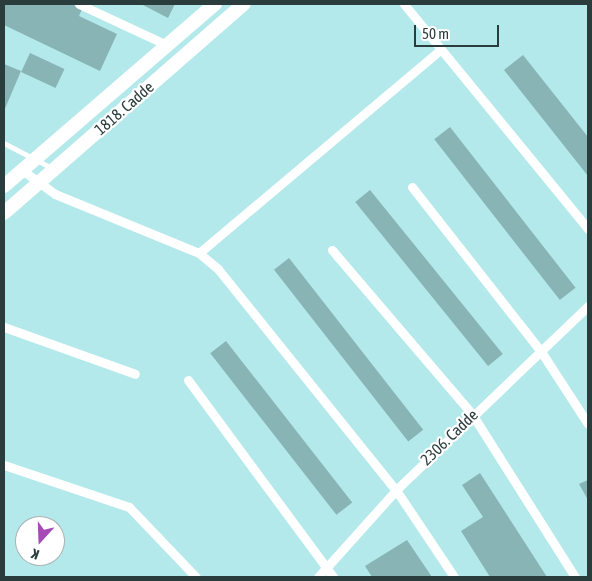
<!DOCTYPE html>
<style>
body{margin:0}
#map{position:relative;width:592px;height:581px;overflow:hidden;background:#c8f5f6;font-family:"Asap Condensed",sans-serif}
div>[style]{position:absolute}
.built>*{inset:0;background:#b3e9ea}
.building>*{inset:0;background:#89b4b5;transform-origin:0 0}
.lane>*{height:4.5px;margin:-2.25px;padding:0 2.25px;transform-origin:2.25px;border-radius:2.25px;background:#fff}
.street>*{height:9px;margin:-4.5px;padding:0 4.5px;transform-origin:4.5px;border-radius:4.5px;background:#fff}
.secondary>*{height:14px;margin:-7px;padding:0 7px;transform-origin:7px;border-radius:7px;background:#fff}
span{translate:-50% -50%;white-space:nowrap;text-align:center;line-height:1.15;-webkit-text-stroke:4.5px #fff;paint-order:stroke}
.street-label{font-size:16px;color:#2a3c3c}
.frame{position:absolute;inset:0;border:5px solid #2a3c3c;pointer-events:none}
.north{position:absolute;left:15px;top:516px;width:50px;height:50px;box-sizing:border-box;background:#fff;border:1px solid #aab1b1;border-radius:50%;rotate:200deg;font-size:14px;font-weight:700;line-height:20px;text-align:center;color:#2a3c3c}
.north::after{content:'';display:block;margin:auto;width:18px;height:22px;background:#a54bb6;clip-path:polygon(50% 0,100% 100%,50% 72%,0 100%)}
.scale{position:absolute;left:414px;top:25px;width:85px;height:22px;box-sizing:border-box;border:2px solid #2a3c3c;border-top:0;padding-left:6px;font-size:15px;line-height:18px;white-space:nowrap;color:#2a3c3c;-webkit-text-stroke:4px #fff;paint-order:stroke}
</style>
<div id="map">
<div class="built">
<i style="clip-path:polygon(evenodd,4px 4px,588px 4px,588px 577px,4px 577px,4px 4px,25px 526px,55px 526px,55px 556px,25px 556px,25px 526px)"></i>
</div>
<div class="building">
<i style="clip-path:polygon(4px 4px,72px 4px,82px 9px,79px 16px,117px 34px,100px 71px,4px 25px)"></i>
<i style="clip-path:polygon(141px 4px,175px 4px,168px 18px)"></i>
<i style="left:30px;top:53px;width:38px;height:21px;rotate:25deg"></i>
<i style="clip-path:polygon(523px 55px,588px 137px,588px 176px,504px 70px)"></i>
<i style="clip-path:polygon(4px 64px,21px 71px,4px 111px)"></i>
<i style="left:450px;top:127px;width:204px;height:20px;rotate:52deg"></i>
<i style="left:370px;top:190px;width:211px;height:19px;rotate:51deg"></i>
<i style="left:289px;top:258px;width:218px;height:19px;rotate:52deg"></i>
<i style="left:226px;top:341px;width:205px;height:20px;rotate:52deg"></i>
<i style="clip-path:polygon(480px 473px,547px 577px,490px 577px,461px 531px,483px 517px,462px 485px)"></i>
<i style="clip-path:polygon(588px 480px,588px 500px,579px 484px)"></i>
<i style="clip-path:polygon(407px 540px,432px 577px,372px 577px,365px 566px)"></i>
</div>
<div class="lane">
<i style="left:4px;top:143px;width:54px;rotate:27.5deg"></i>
</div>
<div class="street">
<i style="left:79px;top:4px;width:97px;rotate:25deg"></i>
<i style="left:404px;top:4px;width:291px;rotate:50.7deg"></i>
<i style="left:22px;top:170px;width:41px;rotate:36deg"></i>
<i style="left:55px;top:194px;width:156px;rotate:22.3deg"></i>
<i style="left:199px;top:253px;width:25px;rotate:40deg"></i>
<i style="left:218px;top:269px;width:284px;rotate:51.2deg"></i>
<i style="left:396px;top:490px;width:105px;rotate:56.3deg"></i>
<i style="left:412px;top:187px;width:207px;rotate:51.9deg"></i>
<i style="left:540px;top:350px;width:88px;rotate:57deg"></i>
<i style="left:332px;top:250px;width:216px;rotate:49.5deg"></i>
<i style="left:472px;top:414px;width:193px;rotate:57.7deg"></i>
<i style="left:199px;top:253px;width:315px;rotate:-40.1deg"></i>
<i style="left:4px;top:327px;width:139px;rotate:19.7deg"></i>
<i style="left:188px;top:380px;width:245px;rotate:53.6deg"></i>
<i style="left:4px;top:465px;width:132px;rotate:18.6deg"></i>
<i style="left:129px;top:507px;width:97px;rotate:46.3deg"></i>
<i style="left:318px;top:577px;width:117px;rotate:-48.1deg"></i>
<i style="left:396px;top:490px;width:266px;rotate:-43.8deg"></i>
</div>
<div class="secondary">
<i style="left:4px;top:186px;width:279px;rotate:-40.8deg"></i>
<i style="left:4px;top:213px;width:318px;rotate:-41.1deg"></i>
</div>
<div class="street-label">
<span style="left:124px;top:108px;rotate:-41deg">1818. Cadde</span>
<span style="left:449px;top:437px;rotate:-44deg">2306. Cadde</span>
</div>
<div class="frame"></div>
<div class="north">K</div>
<div class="scale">50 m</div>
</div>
